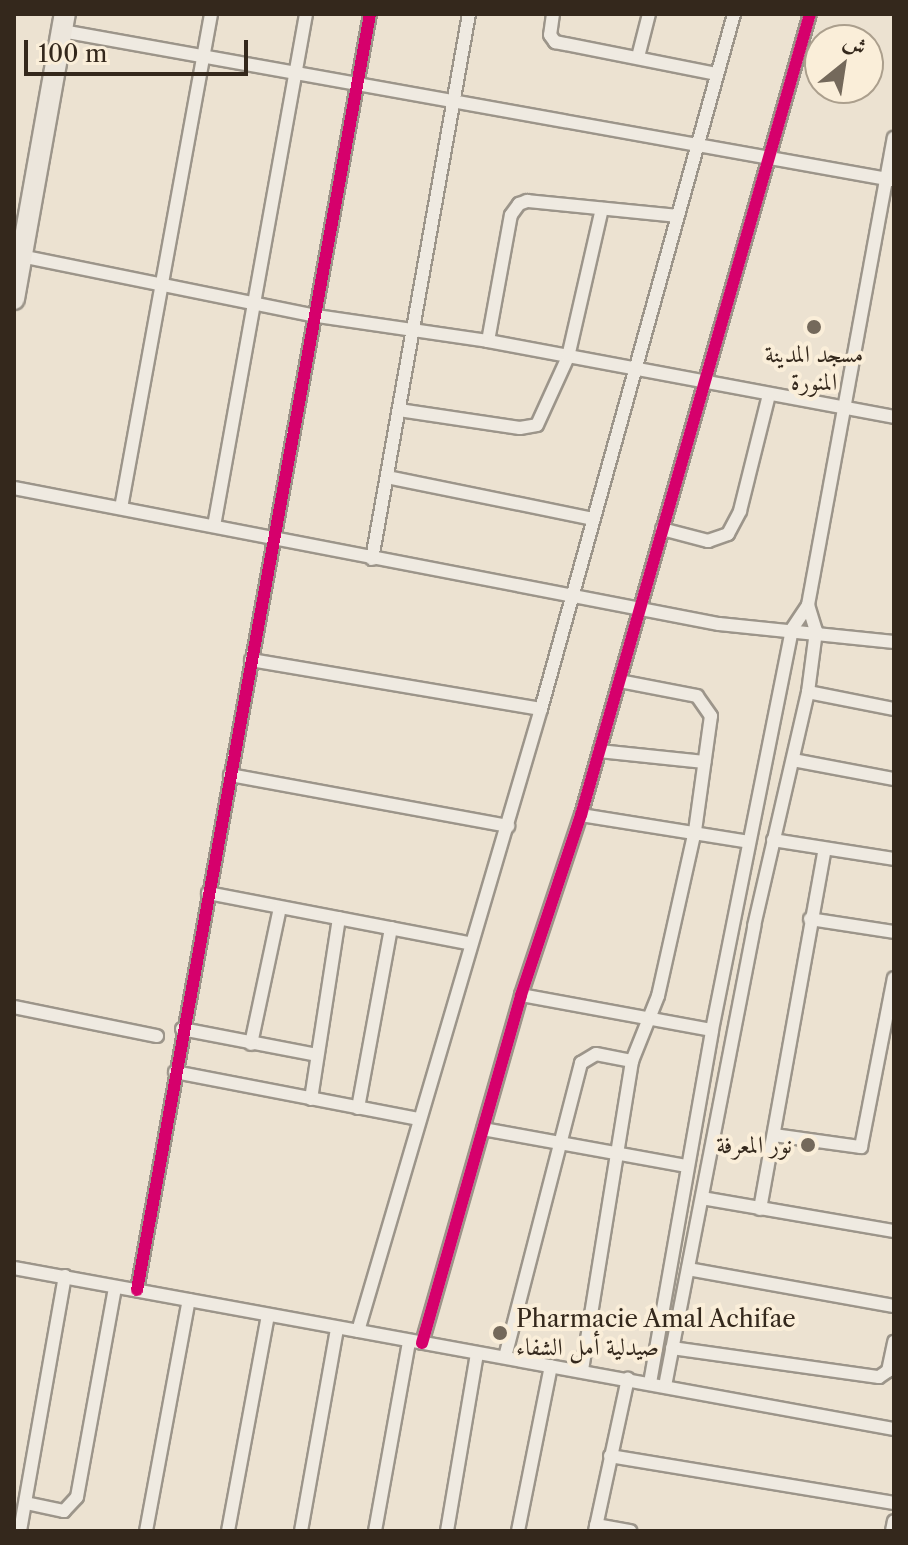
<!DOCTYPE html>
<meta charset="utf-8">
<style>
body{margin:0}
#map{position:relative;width:908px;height:1545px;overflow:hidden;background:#ece2d1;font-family:"Libre Caslon Text",Amiri,serif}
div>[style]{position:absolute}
.roads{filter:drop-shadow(2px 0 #9c958a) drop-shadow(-2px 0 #9c958a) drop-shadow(0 2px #9c958a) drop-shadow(0 -2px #9c958a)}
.minor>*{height:12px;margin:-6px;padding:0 6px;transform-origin:6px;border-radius:6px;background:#efeae1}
.primary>*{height:20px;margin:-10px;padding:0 10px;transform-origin:10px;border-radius:10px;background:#ece6dc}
.cycleway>*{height:12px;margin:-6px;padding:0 6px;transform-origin:6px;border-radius:6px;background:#d6006c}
.dots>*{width:22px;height:22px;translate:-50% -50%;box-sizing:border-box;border:4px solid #faeed9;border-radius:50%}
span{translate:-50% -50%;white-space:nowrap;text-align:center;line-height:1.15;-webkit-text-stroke:8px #faeed9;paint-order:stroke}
.poi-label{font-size:24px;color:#34281c}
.right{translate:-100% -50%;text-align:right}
.left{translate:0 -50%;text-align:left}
.frame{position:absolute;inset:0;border:16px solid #34281c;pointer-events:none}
.north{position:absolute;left:804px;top:24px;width:80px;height:80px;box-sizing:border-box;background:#faeed9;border:2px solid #ab9f8d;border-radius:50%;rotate:30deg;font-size:22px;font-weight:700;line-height:32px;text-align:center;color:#34281c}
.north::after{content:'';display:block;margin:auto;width:28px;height:36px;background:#74695b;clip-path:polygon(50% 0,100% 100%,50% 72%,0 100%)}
.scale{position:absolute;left:24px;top:40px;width:224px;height:36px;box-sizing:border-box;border:4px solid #34281c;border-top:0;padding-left:10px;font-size:24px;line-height:28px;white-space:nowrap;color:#34281c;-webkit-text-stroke:6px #faeed9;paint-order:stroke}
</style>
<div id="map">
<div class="roads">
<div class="minor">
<i style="left:553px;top:14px;width:21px;rotate:98deg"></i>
<i style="left:550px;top:35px;width:9px;rotate:54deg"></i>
<i style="left:555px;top:42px;width:164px;rotate:11.2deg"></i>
<i style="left:62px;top:31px;width:844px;rotate:10.17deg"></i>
<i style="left:638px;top:57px;width:44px;rotate:-75.7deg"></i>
<i style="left:21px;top:256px;width:302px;rotate:11.5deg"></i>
<i style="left:317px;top:316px;width:173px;rotate:8.3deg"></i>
<i style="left:488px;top:341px;width:413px;rotate:10.6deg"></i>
<i style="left:488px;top:341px;width:128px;rotate:-79.7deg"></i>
<i style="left:511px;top:215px;width:14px;rotate:-54deg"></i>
<i style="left:519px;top:204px;width:9px;rotate:-21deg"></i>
<i style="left:527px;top:201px;width:151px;rotate:5.7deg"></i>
<i style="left:399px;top:410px;width:122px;rotate:8.5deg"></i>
<i style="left:520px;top:428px;width:17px;rotate:-10deg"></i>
<i style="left:537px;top:425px;width:75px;rotate:-65.5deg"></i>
<i style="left:568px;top:357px;width:152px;rotate:-77.1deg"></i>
<i style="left:387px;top:477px;width:211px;rotate:11.5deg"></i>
<i style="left:14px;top:488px;width:718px;rotate:10.92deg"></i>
<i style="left:719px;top:624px;width:176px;rotate:5.9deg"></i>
<i style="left:121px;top:508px;width:502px;rotate:-79.67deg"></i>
<i style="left:214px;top:526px;width:520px;rotate:-79.81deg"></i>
<i style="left:662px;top:529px;width:48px;rotate:14.6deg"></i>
<i style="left:708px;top:541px;width:21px;rotate:-19deg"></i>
<i style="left:728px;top:534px;width:26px;rotate:-62deg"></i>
<i style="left:740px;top:511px;width:120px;rotate:-76deg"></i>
<i style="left:372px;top:559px;width:554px;rotate:-79.91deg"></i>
<i style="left:251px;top:660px;width:294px;rotate:9.6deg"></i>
<i style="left:808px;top:692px;width:88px;rotate:11.2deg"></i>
<i style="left:599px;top:751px;width:106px;rotate:6deg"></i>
<i style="left:793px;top:760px;width:103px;rotate:10.7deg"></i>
<i style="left:230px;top:775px;width:283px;rotate:10.4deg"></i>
<i style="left:581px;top:815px;width:170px;rotate:9.1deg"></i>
<i style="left:773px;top:840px;width:122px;rotate:8.9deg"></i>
<i style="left:208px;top:893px;width:265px;rotate:10.9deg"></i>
<i style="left:810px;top:919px;width:85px;rotate:8.8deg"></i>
<i style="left:521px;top:995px;width:194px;rotate:10.4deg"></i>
<i style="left:14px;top:1007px;width:146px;rotate:11.5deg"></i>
<i style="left:182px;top:1029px;width:137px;rotate:10.9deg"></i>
<i style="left:251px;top:1044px;width:139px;rotate:-78deg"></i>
<i style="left:175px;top:1072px;width:248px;rotate:10.9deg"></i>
<i style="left:311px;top:1099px;width:183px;rotate:-81.2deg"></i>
<i style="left:358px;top:1108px;width:183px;rotate:-79.6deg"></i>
<i style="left:483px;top:1129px;width:206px;rotate:10.3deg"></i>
<i style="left:774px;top:1135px;width:88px;rotate:7.9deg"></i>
<i style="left:861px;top:1147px;width:172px;rotate:-79deg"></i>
<i style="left:702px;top:1198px;width:195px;rotate:9.8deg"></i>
<i style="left:760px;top:1209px;width:366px;rotate:-79.8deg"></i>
<i style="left:14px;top:1268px;width:895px;rotate:10.37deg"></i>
<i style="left:688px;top:1269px;width:209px;rotate:10.2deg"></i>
<i style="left:137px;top:1290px;width:1297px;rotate:-79.65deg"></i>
<i style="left:358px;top:1331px;width:648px;rotate:-73.61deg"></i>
<i style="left:541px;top:709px;width:721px;rotate:-74.48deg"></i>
<i style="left:422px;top:1343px;width:362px;rotate:-74.1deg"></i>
<i style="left:521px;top:995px;width:190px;rotate:-71.6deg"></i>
<i style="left:581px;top:815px;width:833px;rotate:-74.05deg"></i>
<i style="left:672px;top:1348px;width:209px;rotate:8deg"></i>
<i style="left:879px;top:1377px;width:11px;rotate:-34deg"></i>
<i style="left:888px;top:1371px;width:30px;rotate:-78deg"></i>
<i style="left:505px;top:1357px;width:304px;rotate:-75.5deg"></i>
<i style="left:581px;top:1063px;width:17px;rotate:-31deg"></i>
<i style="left:596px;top:1054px;width:37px;rotate:11deg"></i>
<i style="left:582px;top:1370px;width:313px;rotate:-80.8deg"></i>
<i style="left:632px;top:1061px;width:70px;rotate:-68.2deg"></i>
<i style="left:658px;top:996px;width:169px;rotate:-77.4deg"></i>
<i style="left:695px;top:831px;width:116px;rotate:-82.1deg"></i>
<i style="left:711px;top:716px;width:24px;rotate:-125deg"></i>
<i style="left:697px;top:696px;width:79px;rotate:-169.1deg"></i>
<i style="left:650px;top:1383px;width:358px;rotate:-80deg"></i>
<i style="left:712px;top:1030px;width:409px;rotate:-78.7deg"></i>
<i style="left:792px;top:629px;width:29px;rotate:-56deg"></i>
<i style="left:808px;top:605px;width:475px;rotate:-79.6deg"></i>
<i style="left:665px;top:1386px;width:469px;rotate:-79deg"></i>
<i style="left:754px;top:926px;width:240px;rotate:-77deg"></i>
<i style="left:808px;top:692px;width:62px;rotate:-82.5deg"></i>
<i style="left:816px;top:631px;width:27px;rotate:-107deg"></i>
<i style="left:610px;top:1456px;width:288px;rotate:9.4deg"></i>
<i style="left:26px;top:1503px;width:39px;rotate:12deg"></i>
<i style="left:64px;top:1511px;width:19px;rotate:-47deg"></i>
<i style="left:77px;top:1497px;width:213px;rotate:-79.7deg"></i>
<i style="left:596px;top:1525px;width:35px;rotate:10deg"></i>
<i style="left:20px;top:1531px;width:259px;rotate:-80deg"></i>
<i style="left:146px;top:1531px;width:235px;rotate:-79.5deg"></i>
<i style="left:228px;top:1531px;width:219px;rotate:-79.5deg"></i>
<i style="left:301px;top:1531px;width:206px;rotate:-79.9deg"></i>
<i style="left:375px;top:1531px;width:192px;rotate:-79.8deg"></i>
<i style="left:447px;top:1531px;width:180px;rotate:-80.4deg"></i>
<i style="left:518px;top:1531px;width:168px;rotate:-78.7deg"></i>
<i style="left:595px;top:1531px;width:156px;rotate:-77.8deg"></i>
<i style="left:892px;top:1531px;width:10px;rotate:-79deg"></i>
</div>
<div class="primary">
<i style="left:14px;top:299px;width:290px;rotate:-79.9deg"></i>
</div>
</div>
<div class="cycleway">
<i style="left:137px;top:1290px;width:1297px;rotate:-79.65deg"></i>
<i style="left:422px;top:1343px;width:362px;rotate:-74.1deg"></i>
<i style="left:521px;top:995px;width:190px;rotate:-71.6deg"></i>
<i style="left:581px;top:815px;width:833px;rotate:-74.05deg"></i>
</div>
<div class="dots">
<i style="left:814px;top:327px;background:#74695b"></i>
<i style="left:808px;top:1145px;background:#74695b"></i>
<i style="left:500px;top:1333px;background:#74695b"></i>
</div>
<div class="poi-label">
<span style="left:814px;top:368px">مسجد المدينة<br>المنورة</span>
<span class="right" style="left:792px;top:1145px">نور المعرفة</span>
<span class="left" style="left:516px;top:1333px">Pharmacie Amal Achifae<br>صيدلية أمل الشفاء</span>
</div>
<div class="frame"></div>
<div class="north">ش</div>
<div class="scale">100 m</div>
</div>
